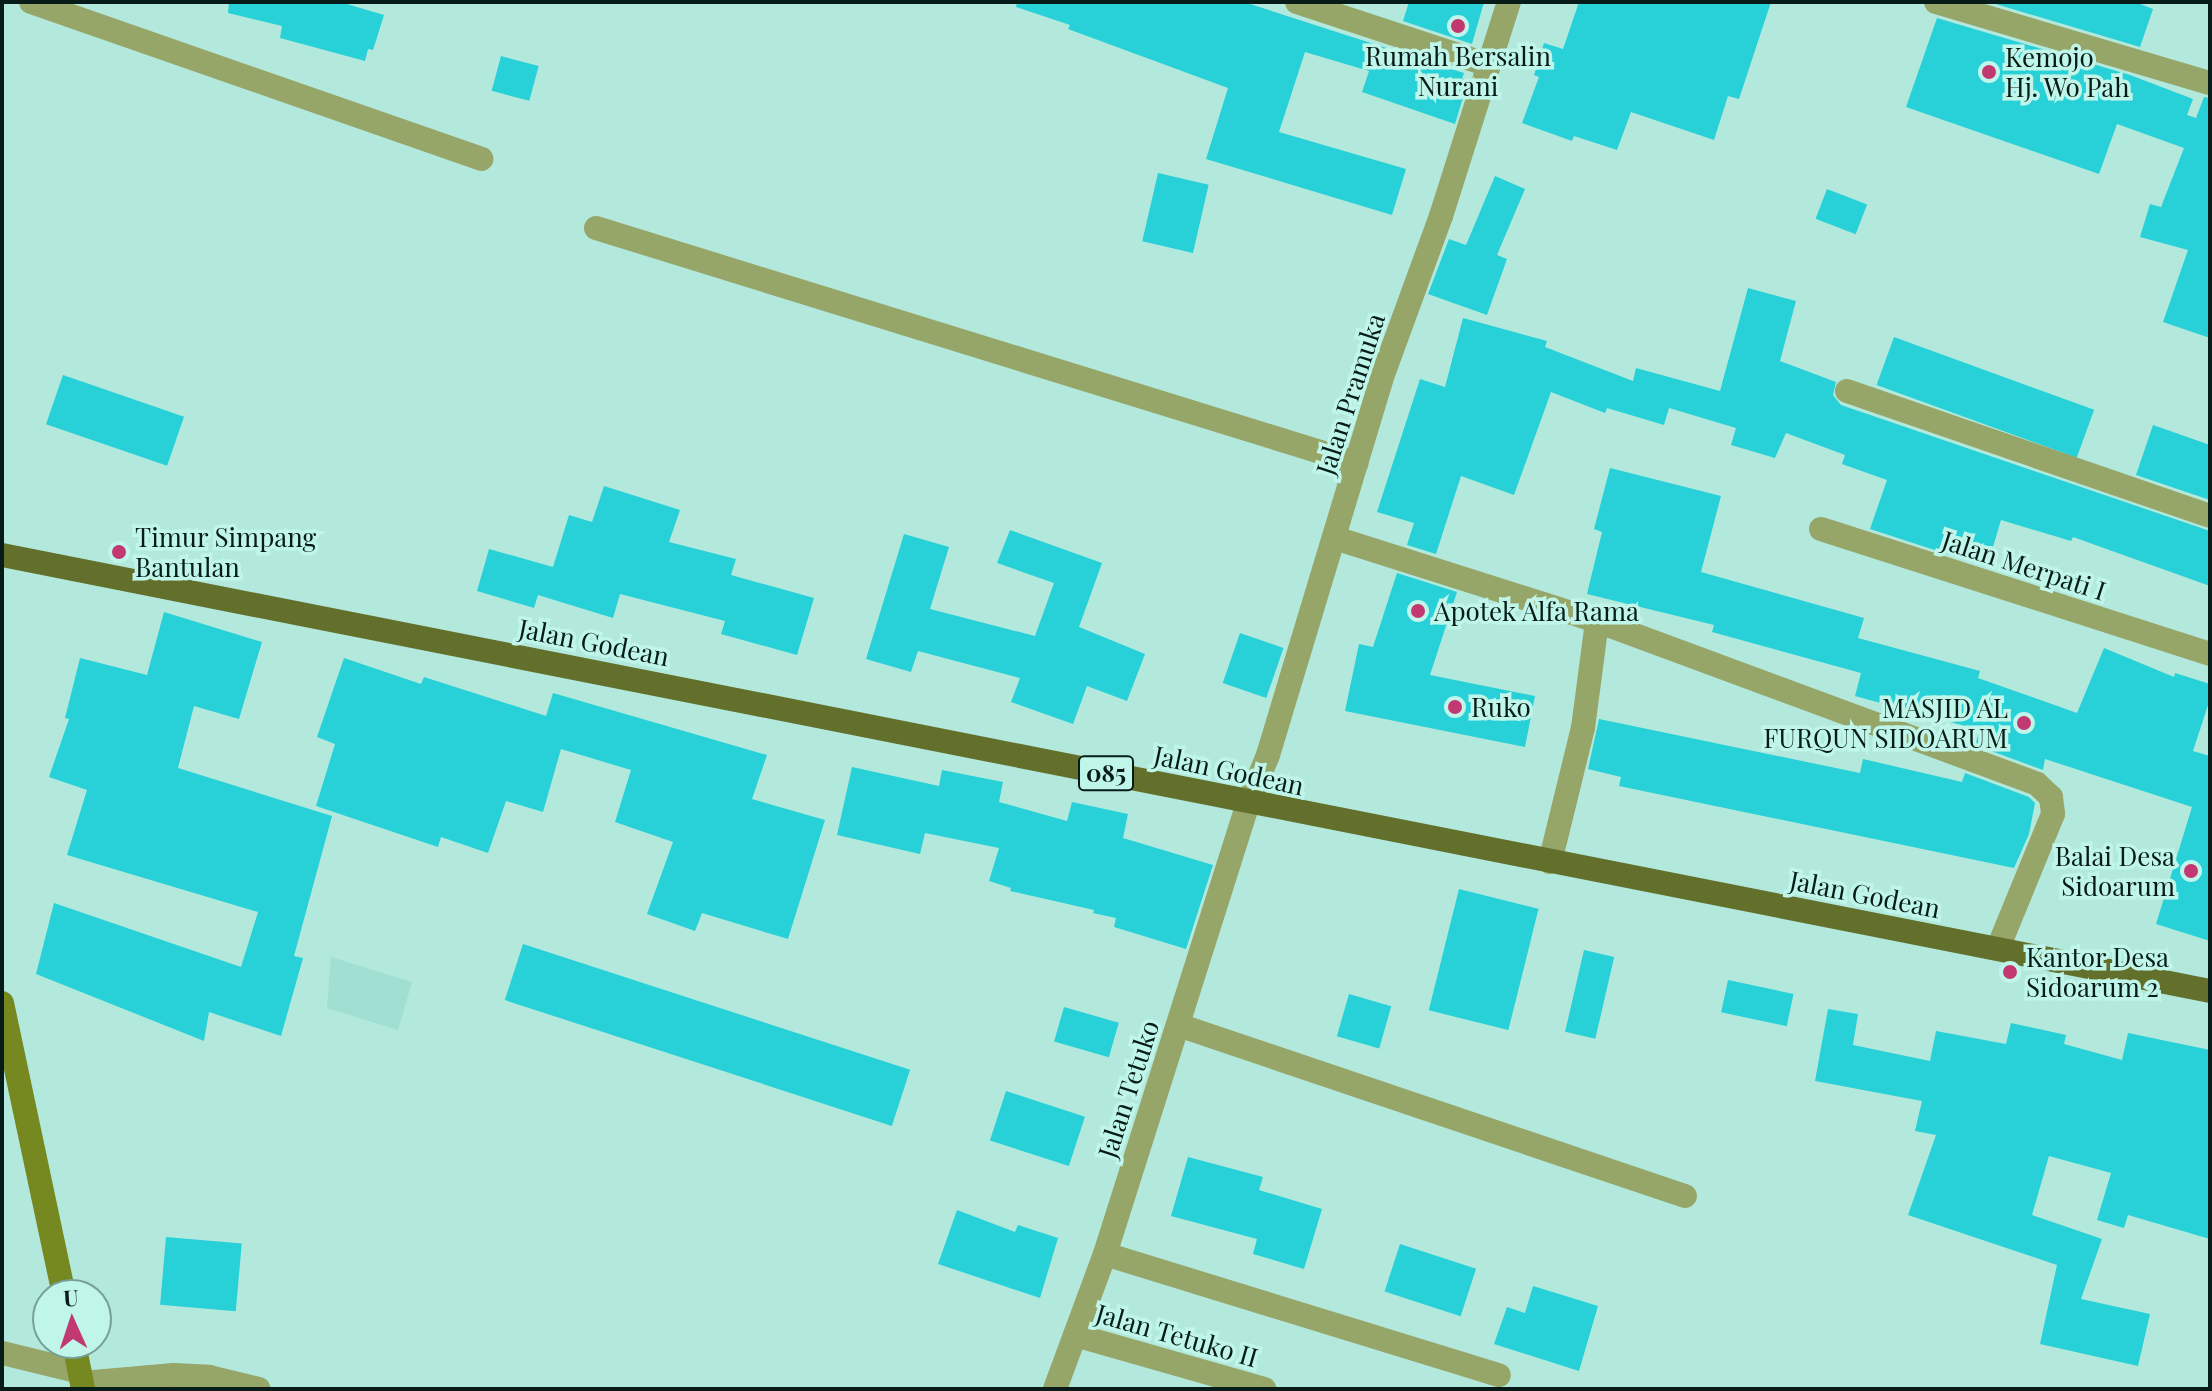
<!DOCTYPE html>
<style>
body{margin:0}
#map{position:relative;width:2212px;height:1391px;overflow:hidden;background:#b3e9dd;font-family:"Playfair Display",serif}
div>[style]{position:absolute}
.built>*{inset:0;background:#a0dfd1}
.building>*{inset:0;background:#28d0d7;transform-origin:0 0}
.minor>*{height:24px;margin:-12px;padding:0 12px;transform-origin:12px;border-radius:12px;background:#96a568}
.secondary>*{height:24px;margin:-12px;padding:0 12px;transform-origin:12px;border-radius:12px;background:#768820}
.primary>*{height:24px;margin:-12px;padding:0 12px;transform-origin:12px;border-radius:12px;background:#62702b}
.dots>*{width:22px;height:22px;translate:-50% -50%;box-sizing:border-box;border:4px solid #c0f6ea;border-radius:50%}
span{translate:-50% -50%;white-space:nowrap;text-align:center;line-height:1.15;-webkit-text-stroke:7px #c0f6ea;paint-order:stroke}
.shield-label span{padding:2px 6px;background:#c0f6ea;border:2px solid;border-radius:6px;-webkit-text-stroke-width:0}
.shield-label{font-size:24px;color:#071c18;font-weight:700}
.poi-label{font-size:26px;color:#071c18}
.left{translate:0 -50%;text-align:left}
.right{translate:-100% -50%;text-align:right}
.street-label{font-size:26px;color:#071c18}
.frame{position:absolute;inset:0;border:4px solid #071c18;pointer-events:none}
.north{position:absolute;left:32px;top:1279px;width:80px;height:80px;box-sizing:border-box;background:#c0f6ea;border:2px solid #769f96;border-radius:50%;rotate:357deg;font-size:22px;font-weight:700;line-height:32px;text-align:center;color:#071c18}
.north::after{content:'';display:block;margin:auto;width:28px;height:36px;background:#c23871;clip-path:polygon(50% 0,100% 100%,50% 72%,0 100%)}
</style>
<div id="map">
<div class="built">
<i style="clip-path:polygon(331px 957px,412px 982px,398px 1030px,327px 1008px)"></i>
</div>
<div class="building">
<i style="clip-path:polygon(229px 2px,340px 2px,384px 15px,373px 50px,368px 49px,365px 61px,280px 38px,282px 26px,228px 13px)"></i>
<i style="clip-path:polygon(1017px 2px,1244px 2px,1464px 73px,1462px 79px,1468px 81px,1455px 124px,1362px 92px,1369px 71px,1305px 52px,1279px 132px,1406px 169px,1392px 215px,1206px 159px,1228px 88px,1068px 29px,1070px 25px,1016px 7px)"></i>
<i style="clip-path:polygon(1409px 2px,1484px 2px,1472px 44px,1403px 21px)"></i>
<i style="clip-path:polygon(1579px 2px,1771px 2px,1739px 99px,1728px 96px,1714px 140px,1631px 112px,1617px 150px,1574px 136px,1572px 141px,1522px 123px,1539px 77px,1534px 75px,1544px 43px,1563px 49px)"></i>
<i style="clip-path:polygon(1989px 2px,2135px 2px,2153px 9px,2140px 47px)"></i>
<i style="clip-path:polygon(1937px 18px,2130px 75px,2193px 99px,2187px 115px,2196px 118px,2204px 97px,2210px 98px,2210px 338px,2163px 322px,2188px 250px,2140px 237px,2150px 204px,2161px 207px,2184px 148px,2117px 124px,2099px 174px,1906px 107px)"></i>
<i style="left:501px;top:56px;width:39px;height:36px;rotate:15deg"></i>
<i style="left:1158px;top:173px;width:52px;height:70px;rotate:13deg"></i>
<i style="clip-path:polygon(1495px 176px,1525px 189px,1497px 255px,1507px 259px,1487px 315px,1428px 294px,1449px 239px,1466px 245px)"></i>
<i style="left:1827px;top:189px;width:43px;height:32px;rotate:21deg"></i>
<i style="clip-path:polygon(1748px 288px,1796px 301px,1780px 361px,1836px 382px,1833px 395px,1841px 405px,2210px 531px,2210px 586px,2073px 537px,2071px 541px,2001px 520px,1987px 567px,1870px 529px,1887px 480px,1842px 464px,1845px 455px,1786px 433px,1775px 458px,1731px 445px,1736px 428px,1669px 408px,1664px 425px,1607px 408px,1605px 413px,1551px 392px,1514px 495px,1461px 476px,1436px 554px,1407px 545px,1414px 523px,1377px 512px,1420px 379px,1445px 387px,1463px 318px,1547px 341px,1545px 347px,1633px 381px,1636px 368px,1720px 391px)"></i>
<i style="left:1894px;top:337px;width:213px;height:51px;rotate:20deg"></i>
<i style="left:63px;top:375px;width:128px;height:52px;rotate:19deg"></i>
<i style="clip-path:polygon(2153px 425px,2210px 445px,2210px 500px,2136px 475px)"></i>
<i style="clip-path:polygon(1610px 468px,1721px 496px,1701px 572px,1864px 618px,1858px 638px,1980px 671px,1978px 678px,2077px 713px,2104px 648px,2174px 677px,2175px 673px,2210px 684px,2210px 699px,2193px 751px,2210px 756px,2210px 941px,2156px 924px,2192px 807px,2045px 759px,2043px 770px,1975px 745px,1980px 730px,1855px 696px,1861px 673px,1712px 632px,1714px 625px,1587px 594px,1602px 532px,1594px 529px)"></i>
<i style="clip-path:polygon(604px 486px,680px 510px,669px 542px,736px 559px,731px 575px,814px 598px,797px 655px,721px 634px,725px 621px,620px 594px,613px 618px,538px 595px,534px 608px,477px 591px,489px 549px,553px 567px,569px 515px,592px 522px)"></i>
<i style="clip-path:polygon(1010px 530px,1102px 563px,1079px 627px,1145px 654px,1127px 701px,1087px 686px,1073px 724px,1011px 702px,1020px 678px,918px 651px,911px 672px,866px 659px,904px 534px,949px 547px,930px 609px,1035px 636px,1054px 583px,997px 563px)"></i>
<i style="clip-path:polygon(1397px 573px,1457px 592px,1430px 675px,1535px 696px,1525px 747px,1345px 711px,1359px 644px,1373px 647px)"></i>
<i style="clip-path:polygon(164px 612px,262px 642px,239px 719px,194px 706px,178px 768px,332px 816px,294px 956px,303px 958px,281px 1036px,209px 1012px,204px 1041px,36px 974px,54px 903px,241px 967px,258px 912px,67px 855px,87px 790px,49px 777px,69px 719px,65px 718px,80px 658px,147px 675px)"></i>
<i style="left:1240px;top:633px;width:46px;height:53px;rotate:19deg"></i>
<i style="clip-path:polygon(344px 658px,421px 684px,424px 677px,546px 716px,553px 693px,767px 755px,752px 799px,825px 820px,788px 939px,702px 913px,695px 931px,647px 914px,673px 842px,615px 822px,631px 770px,561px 749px,543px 812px,506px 801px,488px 853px,441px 837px,438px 847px,316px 806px,335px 744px,317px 737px)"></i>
<i style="clip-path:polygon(1599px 719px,1860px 773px,1863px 759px,1962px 782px,1965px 773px,2029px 797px,2035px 803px,2029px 834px,2014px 868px,1619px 786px,1621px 777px,1588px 769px)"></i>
<i style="clip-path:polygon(852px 767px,939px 786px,942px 770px,1003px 782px,999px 802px,1067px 821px,1072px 802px,1128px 814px,1123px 838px,1213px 865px,1186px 949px,1114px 927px,1116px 918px,1093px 913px,1094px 910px,1010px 891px,1011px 888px,989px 881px,999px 848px,925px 833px,920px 854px,837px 835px)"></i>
<i style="left:1459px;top:889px;width:82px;height:125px;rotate:14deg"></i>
<i style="left:523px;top:944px;width:407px;height:59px;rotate:18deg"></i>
<i style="left:1584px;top:950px;width:31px;height:84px;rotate:13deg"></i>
<i style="left:1728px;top:980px;width:67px;height:33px;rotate:12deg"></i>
<i style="left:1349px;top:994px;width:44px;height:44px;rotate:16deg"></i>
<i style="left:1064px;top:1007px;width:57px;height:36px;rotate:16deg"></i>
<i style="clip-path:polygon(1828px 1009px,1858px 1014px,1853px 1045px,1930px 1061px,1936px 1031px,2006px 1044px,2011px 1023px,2066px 1035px,2064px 1044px,2122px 1060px,2128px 1033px,2210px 1050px,2210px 1239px,2128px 1215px,2124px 1228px,2097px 1220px,2111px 1173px,2049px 1156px,2032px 1215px,2102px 1239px,2081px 1299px,2150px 1314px,2138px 1366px,2040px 1344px,2057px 1265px,1908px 1215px,1936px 1135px,1915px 1131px,1922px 1101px,1815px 1081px)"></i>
<i style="left:1006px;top:1091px;width:83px;height:52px;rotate:18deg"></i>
<i style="clip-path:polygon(1188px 1157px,1263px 1177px,1259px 1190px,1322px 1209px,1304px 1269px,1253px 1254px,1257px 1239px,1171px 1216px)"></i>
<i style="clip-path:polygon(957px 1210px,1015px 1232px,1018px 1225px,1058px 1238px,1040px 1298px,938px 1264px)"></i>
<i style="left:166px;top:1237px;width:76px;height:68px;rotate:5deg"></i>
<i style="left:1400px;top:1244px;width:80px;height:50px;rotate:18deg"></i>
<i style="clip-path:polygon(1533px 1286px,1598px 1306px,1579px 1371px,1494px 1344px,1507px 1307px,1525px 1313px)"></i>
</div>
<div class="minor">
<i style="left:31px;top:2px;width:477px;rotate:19.2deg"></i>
<i style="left:1297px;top:2px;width:202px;rotate:18.2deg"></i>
<i style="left:1936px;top:2px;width:286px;rotate:16.5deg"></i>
<i style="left:596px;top:228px;width:796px;rotate:17.18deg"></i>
<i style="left:1847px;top:391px;width:384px;rotate:19deg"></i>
<i style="left:1821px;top:529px;width:409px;rotate:17.8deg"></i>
<i style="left:1335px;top:538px;width:275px;rotate:17.6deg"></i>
<i style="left:1597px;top:621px;width:469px;rotate:20.3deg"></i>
<i style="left:2037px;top:784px;width:19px;rotate:43deg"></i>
<i style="left:2051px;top:797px;width:17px;rotate:83deg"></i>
<i style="left:2053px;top:814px;width:145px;rotate:112.3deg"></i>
<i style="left:1550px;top:862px;width:138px;rotate:-76.2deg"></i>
<i style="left:1583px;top:728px;width:108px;rotate:-82.5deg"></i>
<i style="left:1178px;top:1025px;width:535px;rotate:18.64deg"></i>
<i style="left:1105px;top:1254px;width:412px;rotate:17.1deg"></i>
<i style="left:1075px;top:1335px;width:197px;rotate:15.9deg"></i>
<i style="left:2px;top:1353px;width:80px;rotate:13.7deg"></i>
<i style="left:82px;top:1383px;width:92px;rotate:-5deg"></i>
<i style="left:174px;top:1375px;width:35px;rotate:3deg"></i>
<i style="left:209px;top:1377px;width:51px;rotate:13.5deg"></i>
<i style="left:1055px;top:1389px;width:144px;rotate:-69.7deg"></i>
<i style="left:1105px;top:1254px;width:472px;rotate:-72.4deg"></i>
<i style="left:1248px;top:804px;width:53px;rotate:-67.8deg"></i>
<i style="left:1268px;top:755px;width:392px;rotate:-73.2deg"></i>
<i style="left:1381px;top:380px;width:175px;rotate:-69.9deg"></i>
<i style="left:1441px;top:216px;width:225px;rotate:-72.4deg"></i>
</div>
<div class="secondary">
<i style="left:2px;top:1003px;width:299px;rotate:78deg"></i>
<i style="left:74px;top:1343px;width:47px;rotate:78.9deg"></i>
</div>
<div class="primary">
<i style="left:2px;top:555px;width:2251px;rotate:11.17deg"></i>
</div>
<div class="dots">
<i style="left:1458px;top:26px;background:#c23871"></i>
<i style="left:1989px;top:72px;background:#c23871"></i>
<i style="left:119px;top:552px;background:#c23871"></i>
<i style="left:1418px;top:611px;background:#c23871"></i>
<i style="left:1455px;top:707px;background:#c23871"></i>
<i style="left:2024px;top:723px;background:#c23871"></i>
<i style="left:2191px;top:871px;background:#c23871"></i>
<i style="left:2010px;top:972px;background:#c23871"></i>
</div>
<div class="shield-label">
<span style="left:1106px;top:773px">085</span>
</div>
<div class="poi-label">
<span style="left:1458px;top:71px">Rumah Bersalin<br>Nurani</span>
<span class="left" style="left:2005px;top:72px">Kemojo<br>Hj. Wo Pah</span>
<span class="left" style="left:135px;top:552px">Timur Simpang<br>Bantulan</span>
<span class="left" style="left:1434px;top:611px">Apotek Alfa Rama</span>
<span class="left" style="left:1471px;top:707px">Ruko</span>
<span class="right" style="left:2008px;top:723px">MASJID AL<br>FURQUN SIDOARUM</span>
<span class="right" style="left:2175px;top:871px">Balai Desa<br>Sidoarum</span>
<span class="left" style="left:2026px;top:972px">Kantor Desa<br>Sidoarum 2</span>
</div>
<div class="street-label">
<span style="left:1350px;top:394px;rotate:-72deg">Jalan Pramuka</span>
<span style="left:2024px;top:565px;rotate:18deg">Jalan Merpati I</span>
<span style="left:594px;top:642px;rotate:11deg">Jalan Godean</span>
<span style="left:1229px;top:770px;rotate:12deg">Jalan Godean</span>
<span style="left:1865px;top:894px;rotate:11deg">Jalan Godean</span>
<span style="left:1128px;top:1089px;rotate:-72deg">Jalan Tetuko</span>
<span style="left:1177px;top:1335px;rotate:16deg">Jalan Tetuko II</span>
</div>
<div class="frame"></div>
<div class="north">U</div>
</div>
